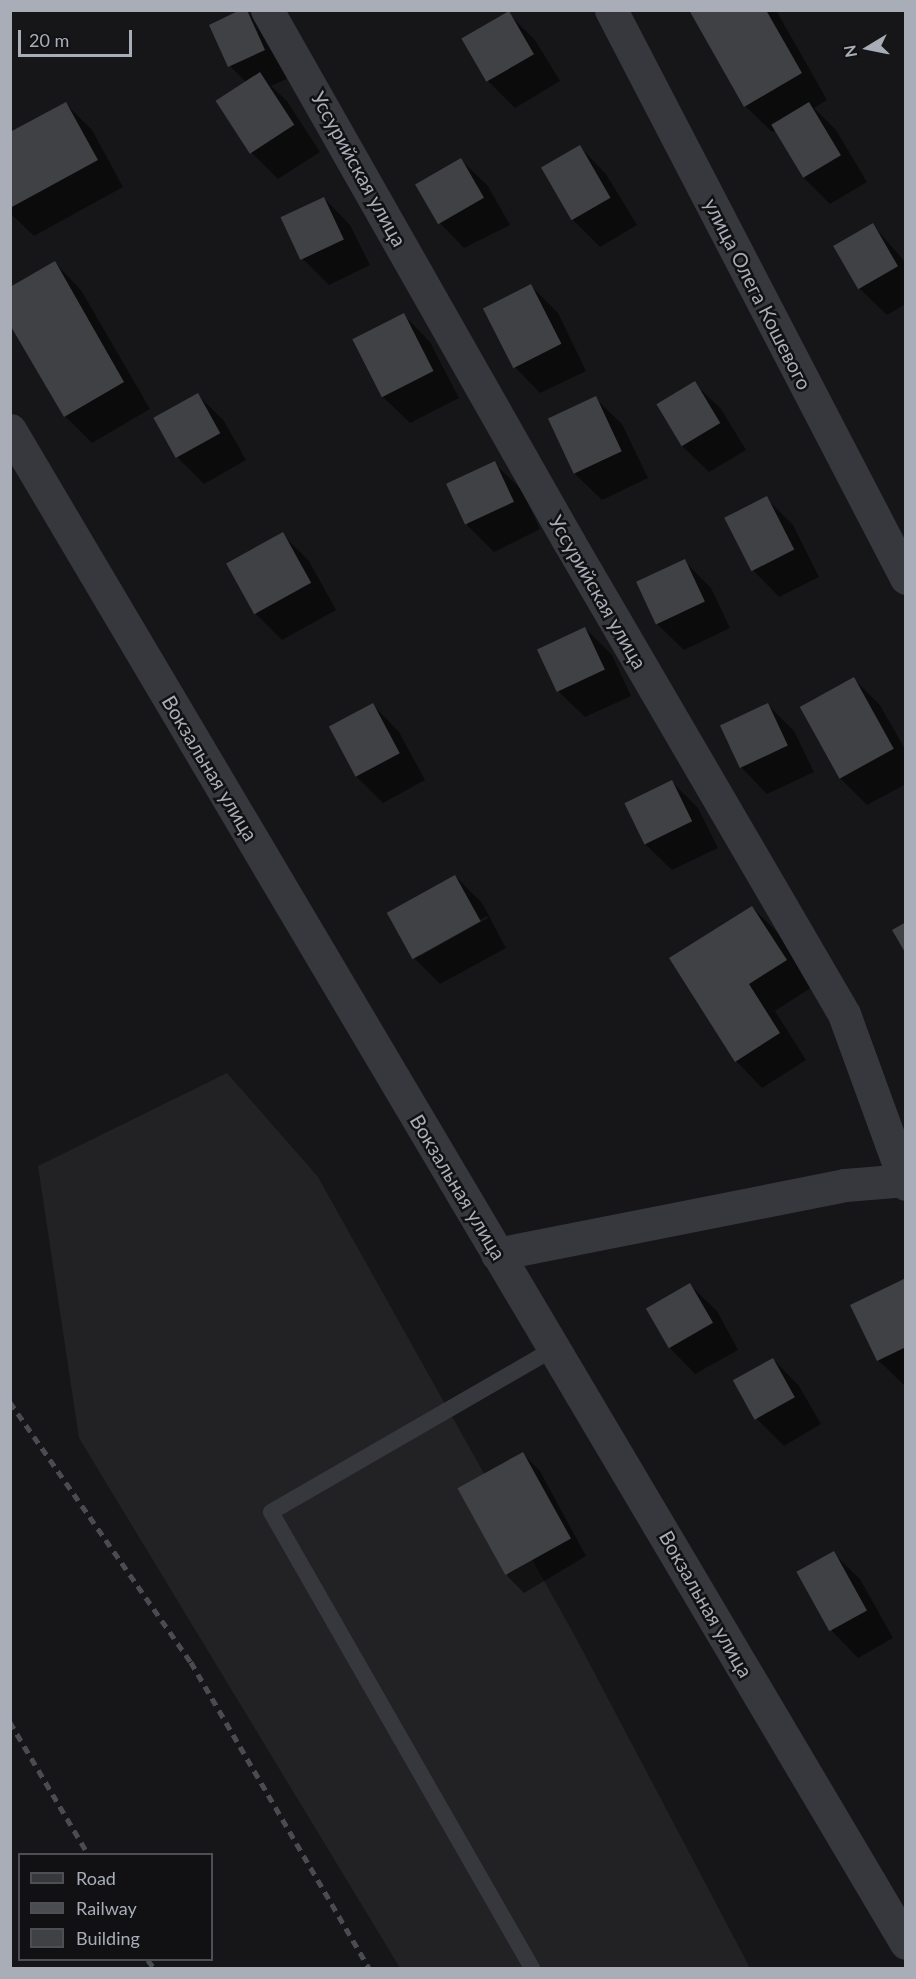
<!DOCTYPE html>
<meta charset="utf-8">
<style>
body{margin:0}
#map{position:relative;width:916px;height:1979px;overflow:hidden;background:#161618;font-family:Lato,sans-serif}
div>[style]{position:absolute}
.built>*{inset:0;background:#222225}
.shadow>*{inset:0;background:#0007}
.building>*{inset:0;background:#404145;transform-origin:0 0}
.lane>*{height:16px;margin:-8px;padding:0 8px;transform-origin:8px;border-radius:8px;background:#37383d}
.street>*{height:33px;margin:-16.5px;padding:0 16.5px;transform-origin:16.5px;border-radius:16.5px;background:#37383d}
.rail>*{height:4.5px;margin-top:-2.25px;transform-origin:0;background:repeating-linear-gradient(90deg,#4a4c52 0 8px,transparent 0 14px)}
span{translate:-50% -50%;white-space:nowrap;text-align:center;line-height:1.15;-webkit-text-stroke:5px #111113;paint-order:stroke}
.street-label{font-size:20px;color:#a8adb8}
.frame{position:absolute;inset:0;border:12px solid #a8adb8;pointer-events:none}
.legend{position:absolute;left:18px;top:1853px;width:195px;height:108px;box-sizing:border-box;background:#111113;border:2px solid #4d4f55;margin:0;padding:8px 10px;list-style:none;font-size:18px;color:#a8adb8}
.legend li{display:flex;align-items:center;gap:12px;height:30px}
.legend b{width:30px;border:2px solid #4d4f55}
.north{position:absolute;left:838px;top:18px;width:60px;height:60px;-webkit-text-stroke:4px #111113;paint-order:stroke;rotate:260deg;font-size:16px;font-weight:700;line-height:24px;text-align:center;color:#a8adb8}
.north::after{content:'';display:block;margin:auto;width:21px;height:27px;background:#a8adb8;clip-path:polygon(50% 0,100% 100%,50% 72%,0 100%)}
.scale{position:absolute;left:18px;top:30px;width:114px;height:27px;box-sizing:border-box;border:3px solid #a8adb8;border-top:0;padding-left:8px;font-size:18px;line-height:21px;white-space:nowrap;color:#a8adb8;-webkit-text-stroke:4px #111113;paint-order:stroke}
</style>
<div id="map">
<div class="built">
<i style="clip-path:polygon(227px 1073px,318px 1177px,576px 1638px,750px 1968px,400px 1968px,79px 1438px,38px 1166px)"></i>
</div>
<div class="shadow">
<i style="clip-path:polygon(246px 10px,272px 36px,291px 77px,271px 86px,287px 101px,320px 152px,278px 179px,251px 152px,247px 83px,230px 66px)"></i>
<i style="clip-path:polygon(691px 10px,776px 10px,827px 100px,814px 108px,836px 130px,867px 182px,830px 204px,803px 177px,776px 130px,772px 132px,745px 106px)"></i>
<i style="clip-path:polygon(508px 13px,535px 40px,560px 81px,515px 108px,488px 81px)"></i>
<i style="clip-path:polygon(66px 104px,92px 130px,123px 187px,34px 236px,10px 213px,10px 134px)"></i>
<i style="clip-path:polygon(580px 147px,606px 174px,637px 225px,600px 247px,573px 220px,543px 169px)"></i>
<i style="clip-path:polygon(461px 160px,488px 186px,510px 225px,464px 248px,438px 221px)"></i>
<i style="clip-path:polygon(324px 198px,350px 225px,370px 265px,329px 285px,302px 258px)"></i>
<i style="clip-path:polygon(873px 225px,906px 263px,906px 304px,887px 315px,860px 289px)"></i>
<i style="clip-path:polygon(55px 263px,81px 290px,150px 409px,92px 443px,65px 416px,10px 322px)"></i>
<i style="clip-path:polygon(531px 286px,558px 313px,586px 371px,540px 393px,514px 366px)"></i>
<i style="clip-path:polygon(404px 315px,430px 342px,459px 398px,410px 423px,383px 397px,355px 340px)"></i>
<i style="clip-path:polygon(694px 383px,721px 409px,746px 450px,709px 472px,682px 446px)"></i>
<i style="clip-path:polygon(198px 395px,224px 421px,246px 460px,204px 484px,177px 457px)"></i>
<i style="clip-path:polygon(595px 398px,622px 424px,648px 478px,602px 500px,575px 474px)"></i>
<i style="clip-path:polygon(494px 463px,521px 489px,540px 529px,494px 552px,467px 525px)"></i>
<i style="clip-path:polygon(766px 498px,793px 525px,819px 577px,779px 597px,753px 570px,726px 518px)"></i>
<i style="clip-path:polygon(282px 534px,309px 561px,336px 610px,282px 640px,256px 614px)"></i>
<i style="clip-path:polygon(684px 561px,711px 588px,730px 628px,684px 650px,657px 624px,638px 583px)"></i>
<i style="clip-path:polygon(585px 628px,612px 655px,631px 696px,585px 717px,558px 691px)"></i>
<i style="clip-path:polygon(854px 679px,880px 705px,906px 751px,906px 784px,867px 805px,840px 778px)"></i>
<i style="clip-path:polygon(373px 705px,399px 732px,425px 780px,383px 803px,356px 776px)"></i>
<i style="clip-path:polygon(768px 705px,794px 731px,814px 772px,767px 794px,741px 767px)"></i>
<i style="clip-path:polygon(672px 782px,698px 808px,718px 848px,672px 870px,645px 844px)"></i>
<i style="clip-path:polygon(evenodd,455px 876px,482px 903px,506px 948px,440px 984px,414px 958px,455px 876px,487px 916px,488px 918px,420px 956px,420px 952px,487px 916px)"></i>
<i style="clip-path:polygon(752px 907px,779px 934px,812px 987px,775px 1011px,806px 1060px,762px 1088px,736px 1061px)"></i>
<i style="clip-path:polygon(906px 1280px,906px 1386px,905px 1386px,878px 1360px)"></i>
<i style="clip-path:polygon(690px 1285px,717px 1311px,738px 1350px,695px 1374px,669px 1347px,647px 1309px)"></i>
<i style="clip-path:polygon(773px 1359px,799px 1386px,821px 1424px,784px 1446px,757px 1419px)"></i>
<i style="clip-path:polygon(523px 1454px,540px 1471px,586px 1556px,524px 1593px,507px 1576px)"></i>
<i style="clip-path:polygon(833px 1553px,860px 1579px,893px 1638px,858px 1658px,832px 1631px)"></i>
</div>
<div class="building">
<i style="clip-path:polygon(240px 10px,247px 10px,265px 50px,228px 67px,209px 25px)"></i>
<i style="clip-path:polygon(689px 10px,766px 10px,802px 73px,744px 107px)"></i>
<i style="left:509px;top:11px;width:50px;height:55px;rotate:60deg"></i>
<i style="left:260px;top:72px;width:63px;height:53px;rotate:57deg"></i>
<i style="clip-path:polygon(66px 102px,98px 160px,10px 208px,10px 132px)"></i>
<i style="left:809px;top:102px;width:62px;height:44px;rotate:59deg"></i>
<i style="left:580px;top:145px;width:61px;height:45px;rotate:60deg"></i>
<i style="left:461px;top:158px;width:46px;height:53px;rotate:60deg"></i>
<i style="left:324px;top:197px;width:47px;height:48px;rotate:65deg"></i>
<i style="left:873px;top:223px;width:50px;height:46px;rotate:60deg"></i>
<i style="clip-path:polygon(55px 261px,124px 382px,64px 417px,10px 325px,10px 287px)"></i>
<i style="left:531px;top:284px;width:67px;height:54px;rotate:63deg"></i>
<i style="left:404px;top:313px;width:65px;height:58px;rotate:63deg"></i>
<i style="left:695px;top:381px;width:49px;height:45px;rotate:59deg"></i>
<i style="left:198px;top:393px;width:46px;height:51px;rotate:61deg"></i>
<i style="left:596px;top:396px;width:61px;height:53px;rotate:65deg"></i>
<i style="left:495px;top:461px;width:45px;height:54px;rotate:65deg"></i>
<i style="left:767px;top:496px;width:60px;height:48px;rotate:63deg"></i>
<i style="left:283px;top:532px;width:58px;height:65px;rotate:61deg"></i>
<i style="left:685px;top:559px;width:47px;height:54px;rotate:65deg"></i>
<i style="left:585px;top:627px;width:47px;height:53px;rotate:65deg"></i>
<i style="left:854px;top:677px;width:82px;height:62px;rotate:61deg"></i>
<i style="left:373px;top:703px;width:57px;height:50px;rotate:62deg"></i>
<i style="left:768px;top:703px;width:47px;height:53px;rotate:65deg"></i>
<i style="left:672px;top:780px;width:46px;height:53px;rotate:64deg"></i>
<i style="left:455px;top:875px;width:53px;height:78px;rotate:61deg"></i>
<i style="clip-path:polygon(752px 906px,787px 960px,749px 984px,780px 1033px,735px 1062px,669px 958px)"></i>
<i style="clip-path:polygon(906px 922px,906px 954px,892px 930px)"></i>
<i style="clip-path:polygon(906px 1278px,906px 1347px,877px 1361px,850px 1305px)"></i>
<i style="left:690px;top:1283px;width:46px;height:51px;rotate:60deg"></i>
<i style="left:773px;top:1358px;width:45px;height:46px;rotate:61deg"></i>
<i style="left:523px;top:1452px;width:99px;height:75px;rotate:61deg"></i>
<i style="left:834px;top:1551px;width:68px;height:43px;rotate:61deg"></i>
</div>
<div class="lane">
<i style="left:532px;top:1968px;width:525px;rotate:-119.79deg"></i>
<i style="left:271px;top:1512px;width:328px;rotate:-30deg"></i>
</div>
<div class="street">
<i style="left:267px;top:10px;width:612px;rotate:60.42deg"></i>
<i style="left:569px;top:542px;width:546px;rotate:59.77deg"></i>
<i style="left:844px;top:1014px;width:181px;rotate:70deg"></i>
<i style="left:611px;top:10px;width:640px;rotate:62.55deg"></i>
<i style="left:10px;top:430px;width:1758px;rotate:59.37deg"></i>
<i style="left:497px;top:1254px;width:355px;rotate:-11.2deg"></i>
<i style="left:845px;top:1185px;width:61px;rotate:-4.7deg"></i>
</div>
<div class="rail">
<i style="left:10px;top:1402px;width:317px;rotate:55.2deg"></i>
<i style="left:191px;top:1662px;width:354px;rotate:59.8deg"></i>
<i style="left:10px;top:1722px;width:153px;rotate:59.4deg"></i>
<i style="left:148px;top:1960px;width:10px;rotate:53deg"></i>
</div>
<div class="street-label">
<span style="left:359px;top:169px;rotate:61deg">Уссурийская улица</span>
<span style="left:758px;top:294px;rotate:63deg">улица Олега Кошевого</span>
<span style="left:598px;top:592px;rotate:60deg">Уссурийская улица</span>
<span style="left:210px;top:768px;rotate:59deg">Вокзальная улица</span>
<span style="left:458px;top:1187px;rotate:59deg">Вокзальная улица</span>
<span style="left:706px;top:1604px;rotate:60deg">Вокзальная улица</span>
</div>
<div class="frame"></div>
<ul class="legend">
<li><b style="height:8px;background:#37383d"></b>Road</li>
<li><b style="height:8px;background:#4a4c52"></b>Railway</li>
<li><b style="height:16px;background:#404145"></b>Building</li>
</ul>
<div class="north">N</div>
<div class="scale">20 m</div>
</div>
